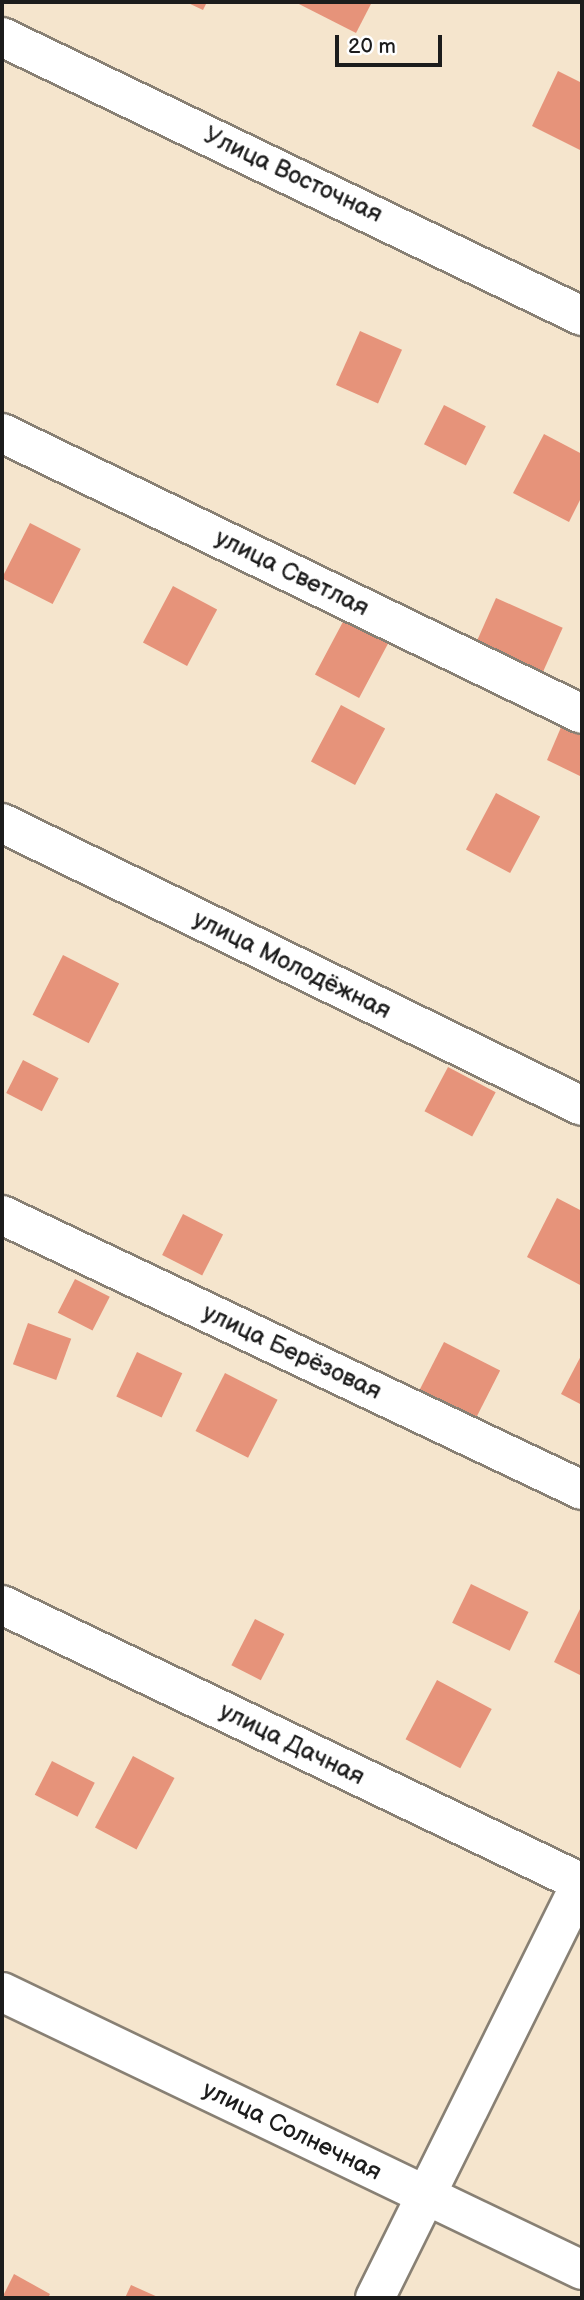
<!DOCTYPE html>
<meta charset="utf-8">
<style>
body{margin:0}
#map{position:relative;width:584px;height:2300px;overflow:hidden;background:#f5e5cd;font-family:"Balsamiq Sans",sans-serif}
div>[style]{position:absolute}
.building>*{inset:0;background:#e6937a;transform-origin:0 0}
.roads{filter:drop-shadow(2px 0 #888074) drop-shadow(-2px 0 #888074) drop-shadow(0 2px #888074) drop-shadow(0 -2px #888074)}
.minor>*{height:38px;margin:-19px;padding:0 19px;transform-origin:19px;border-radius:19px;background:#fff}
span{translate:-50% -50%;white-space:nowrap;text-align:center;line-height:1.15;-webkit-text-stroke:5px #fff;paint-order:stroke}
.street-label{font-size:24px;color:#1c1c1c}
.frame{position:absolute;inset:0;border:4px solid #1c1c1c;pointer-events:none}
.scale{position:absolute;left:335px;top:35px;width:107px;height:32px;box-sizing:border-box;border:4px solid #1c1c1c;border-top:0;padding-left:9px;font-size:21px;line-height:24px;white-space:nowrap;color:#1c1c1c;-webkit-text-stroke:5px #fff;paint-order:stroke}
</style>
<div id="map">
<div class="building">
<i style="clip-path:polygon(186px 2px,207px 2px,203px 10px)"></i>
<i style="clip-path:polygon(295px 2px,372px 2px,356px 33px)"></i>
<i style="clip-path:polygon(558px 71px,582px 83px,582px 151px,532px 126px)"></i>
<i style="left:360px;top:331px;width:46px;height:59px;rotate:24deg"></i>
<i style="left:444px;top:405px;width:47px;height:44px;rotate:27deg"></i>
<i style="clip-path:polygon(544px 434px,582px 454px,582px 496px,569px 522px,513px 493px)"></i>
<i style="left:30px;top:523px;width:57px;height:62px;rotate:27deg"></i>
<i style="left:173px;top:586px;width:50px;height:64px;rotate:28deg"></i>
<i style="left:496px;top:598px;width:73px;height:50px;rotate:24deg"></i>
<i style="left:345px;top:618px;width:50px;height:64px;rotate:28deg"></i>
<i style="left:341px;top:705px;width:50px;height:64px;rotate:28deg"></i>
<i style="clip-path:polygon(565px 718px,582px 726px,582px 777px,547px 760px)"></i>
<i style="left:496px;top:793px;width:50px;height:64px;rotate:28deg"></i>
<i style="left:63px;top:955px;width:63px;height:67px;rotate:27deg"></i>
<i style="left:23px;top:1060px;width:40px;height:37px;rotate:27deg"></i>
<i style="left:448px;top:1067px;width:54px;height:50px;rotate:28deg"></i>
<i style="clip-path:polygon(557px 1198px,582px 1211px,582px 1286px,527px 1257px)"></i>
<i style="left:183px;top:1214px;width:45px;height:46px;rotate:27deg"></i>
<i style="left:75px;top:1279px;width:39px;height:38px;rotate:27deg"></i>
<i style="left:28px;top:1323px;width:46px;height:44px;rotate:20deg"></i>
<i style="left:444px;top:1342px;width:63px;height:66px;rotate:27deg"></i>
<i style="left:137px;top:1352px;width:50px;height:49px;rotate:25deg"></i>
<i style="clip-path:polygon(582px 1354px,582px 1405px,561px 1394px)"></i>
<i style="left:225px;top:1373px;width:59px;height:65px;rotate:27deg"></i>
<i style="left:471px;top:1584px;width:64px;height:43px;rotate:26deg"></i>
<i style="clip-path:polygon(582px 1605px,582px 1676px,554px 1662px)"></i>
<i style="left:255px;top:1619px;width:33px;height:52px;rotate:27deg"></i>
<i style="left:437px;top:1680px;width:62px;height:67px;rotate:28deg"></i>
<i style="left:133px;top:1756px;width:47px;height:81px;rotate:28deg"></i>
<i style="left:52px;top:1761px;width:48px;height:38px;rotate:27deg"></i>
<i style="clip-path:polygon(14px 2274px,50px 2294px,48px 2298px,2px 2298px)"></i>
<i style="clip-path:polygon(131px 2285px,160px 2298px,125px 2298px)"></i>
</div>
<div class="roads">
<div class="minor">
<i style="left:2px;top:37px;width:644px;rotate:25.69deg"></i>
<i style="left:2px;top:433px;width:644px;rotate:25.85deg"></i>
<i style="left:2px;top:823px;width:645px;rotate:26.01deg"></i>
<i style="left:2px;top:1215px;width:642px;rotate:25.37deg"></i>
<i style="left:2px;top:1605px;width:643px;rotate:25.61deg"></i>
<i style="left:2px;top:1992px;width:643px;rotate:25.61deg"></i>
<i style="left:375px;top:2298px;width:466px;rotate:-63.6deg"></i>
</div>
</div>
<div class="street-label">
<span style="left:293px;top:175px;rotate:25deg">Улица Восточная</span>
<span style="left:292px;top:573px;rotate:26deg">улица Светлая</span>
<span style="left:292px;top:965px;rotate:26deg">улица Молодёжная</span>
<span style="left:292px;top:1352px;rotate:25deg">улица Берёзовая</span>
<span style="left:292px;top:1744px;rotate:26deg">улица Дачная</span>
<span style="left:292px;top:2131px;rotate:26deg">улица Солнечная</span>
</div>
<div class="frame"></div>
<div class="scale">20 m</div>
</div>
